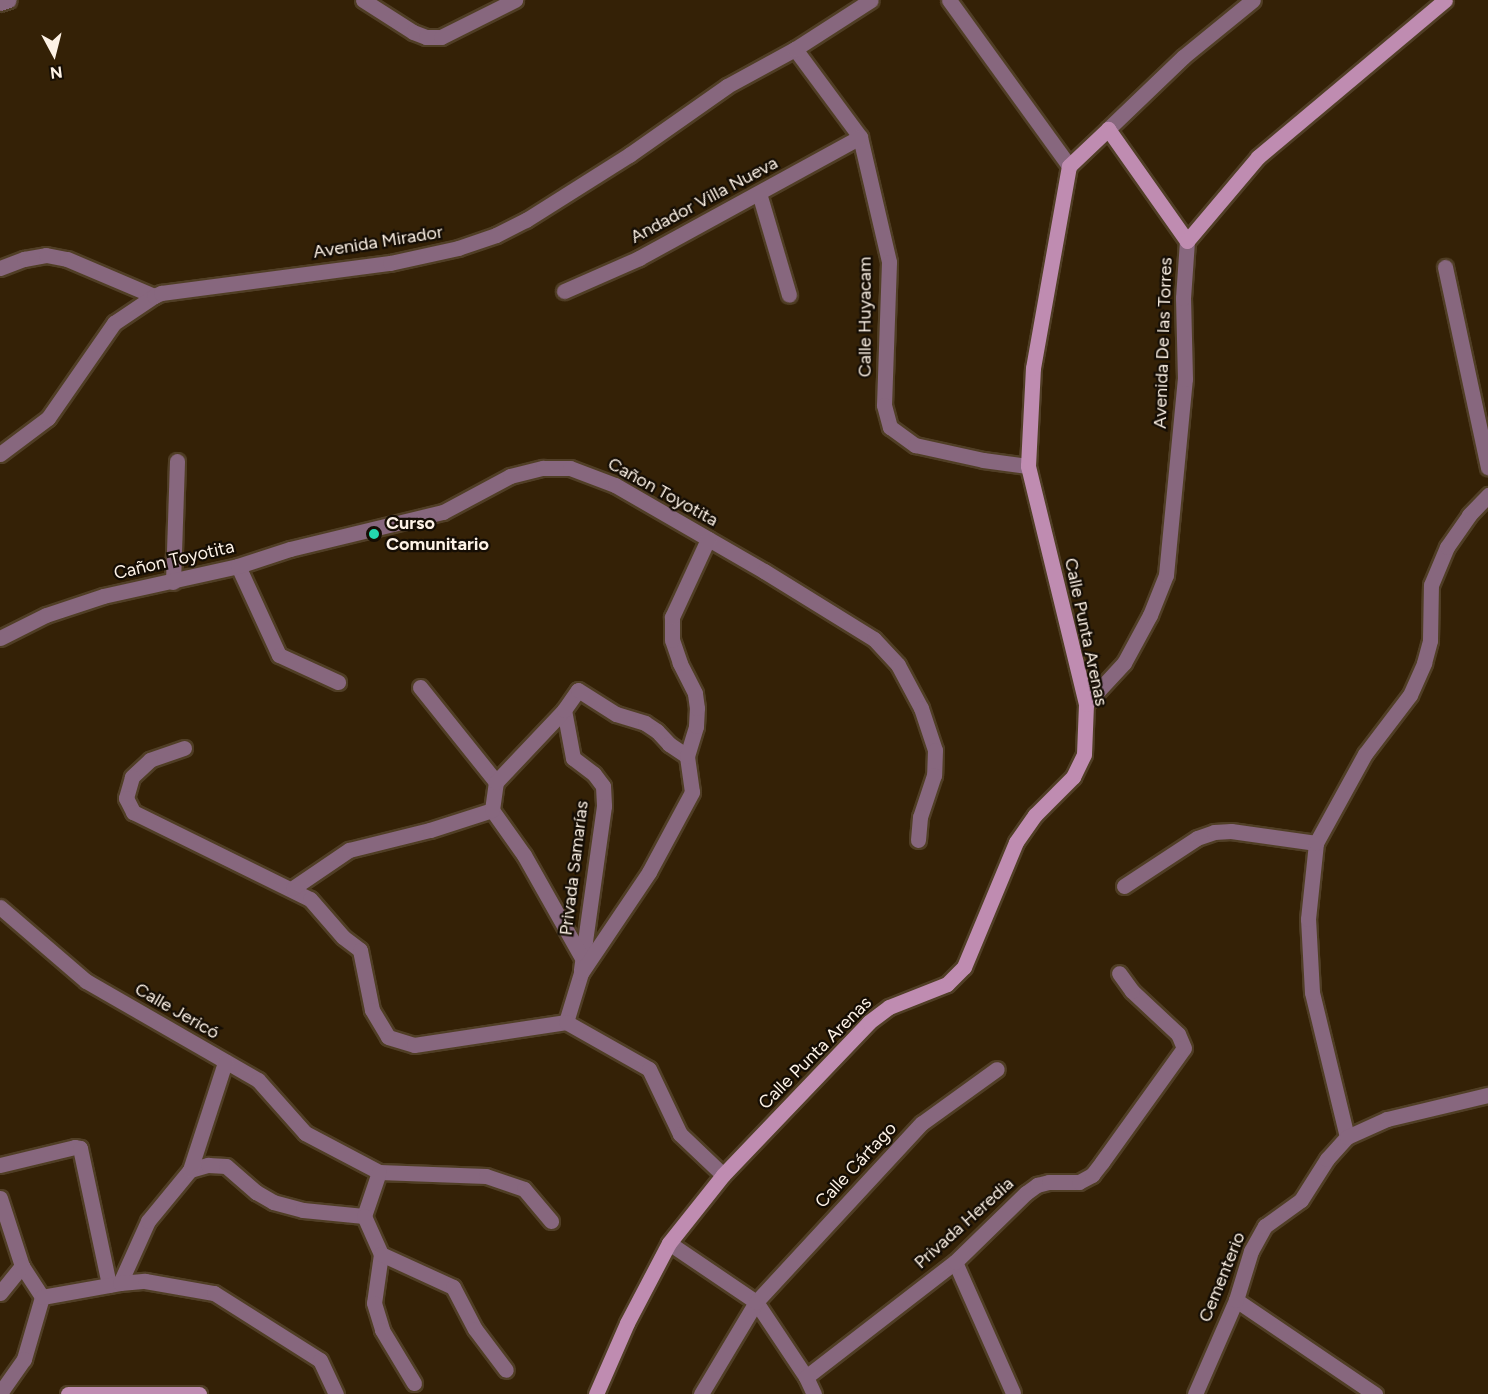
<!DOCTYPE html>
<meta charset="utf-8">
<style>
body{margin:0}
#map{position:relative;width:1488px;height:1394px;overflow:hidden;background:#342106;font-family:Figtree,sans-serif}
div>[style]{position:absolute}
.roads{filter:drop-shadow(2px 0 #503e25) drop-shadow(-2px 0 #503e25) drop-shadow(0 2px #503e25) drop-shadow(0 -2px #503e25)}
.street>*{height:15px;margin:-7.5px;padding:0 7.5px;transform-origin:7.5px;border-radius:7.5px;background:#87677e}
.secondary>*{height:15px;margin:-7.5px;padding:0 7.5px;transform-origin:7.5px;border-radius:7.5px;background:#bf8cb1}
.dots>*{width:16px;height:16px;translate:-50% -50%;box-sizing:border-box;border:3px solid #150d04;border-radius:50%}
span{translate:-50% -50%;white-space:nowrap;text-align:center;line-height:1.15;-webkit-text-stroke:4.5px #150d04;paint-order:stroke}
.street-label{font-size:18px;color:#fdf2e6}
.poi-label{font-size:18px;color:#fdf2e6;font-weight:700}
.left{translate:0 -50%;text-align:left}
.north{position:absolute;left:24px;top:24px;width:60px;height:60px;-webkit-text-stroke:4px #150d04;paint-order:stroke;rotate:173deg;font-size:16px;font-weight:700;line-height:24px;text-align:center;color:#fdf2e6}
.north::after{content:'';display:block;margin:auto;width:21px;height:27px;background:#fdf2e6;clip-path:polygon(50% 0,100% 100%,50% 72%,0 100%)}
</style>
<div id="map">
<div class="roads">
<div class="street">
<i style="left:363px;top:0;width:59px;rotate:32.6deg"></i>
<i style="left:413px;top:32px;width:14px;rotate:21deg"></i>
<i style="left:426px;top:37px;width:15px"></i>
<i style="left:441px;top:37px;width:83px;rotate:-26.6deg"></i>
<i style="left:949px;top:0;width:205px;rotate:54.1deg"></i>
<i style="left:0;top:3px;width:9px;rotate:-18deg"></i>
<i style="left:795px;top:49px;width:109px;rotate:53.5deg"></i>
<i style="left:860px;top:137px;width:128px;rotate:76.9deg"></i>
<i style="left:889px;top:262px;width:143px;rotate:92deg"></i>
<i style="left:884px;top:405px;width:23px;rotate:75deg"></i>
<i style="left:890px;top:427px;width:31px;rotate:36deg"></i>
<i style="left:915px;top:445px;width:70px;rotate:12.4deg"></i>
<i style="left:983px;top:460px;width:45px;rotate:7.6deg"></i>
<i style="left:1108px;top:129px;width:104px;rotate:-43.8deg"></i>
<i style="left:1183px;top:57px;width:90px;rotate:-39.2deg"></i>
<i style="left:759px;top:193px;width:106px;rotate:73.6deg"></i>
<i style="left:1445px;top:267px;width:205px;rotate:77.9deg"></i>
<i style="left:0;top:268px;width:26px;rotate:-21deg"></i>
<i style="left:24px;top:259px;width:22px;rotate:-10deg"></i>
<i style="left:46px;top:255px;width:21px;rotate:11deg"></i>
<i style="left:67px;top:259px;width:95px;rotate:23deg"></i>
<i style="left:564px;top:291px;width:82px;rotate:-23.7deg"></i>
<i style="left:639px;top:258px;width:252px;rotate:-28.7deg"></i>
<i style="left:0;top:454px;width:60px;rotate:-36.9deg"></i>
<i style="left:48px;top:418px;width:116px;rotate:-55.2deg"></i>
<i style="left:114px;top:323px;width:48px;rotate:-34deg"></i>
<i style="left:154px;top:296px;width:8px;rotate:-23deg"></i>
<i style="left:161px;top:293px;width:231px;rotate:-7.5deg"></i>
<i style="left:390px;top:263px;width:70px;rotate:-12.4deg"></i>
<i style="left:458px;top:248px;width:40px;rotate:-18.9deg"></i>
<i style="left:496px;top:235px;width:34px;rotate:-27deg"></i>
<i style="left:526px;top:220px;width:122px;rotate:-32.3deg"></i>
<i style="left:629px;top:155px;width:120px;rotate:-35.1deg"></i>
<i style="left:727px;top:86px;width:77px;rotate:-28.6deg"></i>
<i style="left:795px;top:49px;width:90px;rotate:-32.8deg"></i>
<i style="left:238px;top:566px;width:98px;rotate:65.3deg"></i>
<i style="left:279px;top:655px;width:65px;rotate:24.6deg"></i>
<i style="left:173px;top:582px;width:121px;rotate:-88.1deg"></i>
<i style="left:0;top:638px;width:51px;rotate:-26.6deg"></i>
<i style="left:46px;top:615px;width:60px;rotate:-18.4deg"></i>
<i style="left:103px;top:596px;width:138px;rotate:-12.5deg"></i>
<i style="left:238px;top:566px;width:55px;rotate:-18.1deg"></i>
<i style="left:290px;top:549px;width:157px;rotate:-13.6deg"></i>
<i style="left:443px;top:512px;width:76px;rotate:-28.2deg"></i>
<i style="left:510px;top:476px;width:34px;rotate:-14deg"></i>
<i style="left:543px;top:468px;width:27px"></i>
<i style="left:570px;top:468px;width:48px;rotate:20.7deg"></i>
<i style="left:615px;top:485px;width:172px;rotate:30deg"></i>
<i style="left:764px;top:571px;width:129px;rotate:31.7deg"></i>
<i style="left:874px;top:639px;width:35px;rotate:47deg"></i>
<i style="left:898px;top:665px;width:49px;rotate:61.9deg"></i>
<i style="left:921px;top:708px;width:44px;rotate:71.6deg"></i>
<i style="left:935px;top:750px;width:25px;rotate:92deg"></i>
<i style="left:934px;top:775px;width:44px;rotate:108.4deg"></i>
<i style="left:920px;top:817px;width:23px;rotate:95deg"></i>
<i style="left:420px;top:687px;width:122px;rotate:51.3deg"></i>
<i style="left:1086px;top:704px;width:56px;rotate:-47.2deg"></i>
<i style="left:1124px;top:663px;width:55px;rotate:-61.6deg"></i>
<i style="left:1150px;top:615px;width:43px;rotate:-68.2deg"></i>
<i style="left:1166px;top:575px;width:197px;rotate:-84.5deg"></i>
<i style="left:1185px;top:379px;width:81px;rotate:-91.4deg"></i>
<i style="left:1183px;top:298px;width:57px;rotate:-86deg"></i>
<i style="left:564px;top:710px;width:49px;rotate:79.4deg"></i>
<i style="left:573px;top:758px;width:26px;rotate:37deg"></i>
<i style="left:594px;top:774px;width:15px;rotate:53deg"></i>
<i style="left:603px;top:786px;width:20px;rotate:87deg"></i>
<i style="left:604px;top:806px;width:166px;rotate:98deg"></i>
<i style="left:184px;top:748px;width:36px;rotate:161deg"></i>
<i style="left:150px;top:760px;width:25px;rotate:137deg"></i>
<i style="left:132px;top:777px;width:22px;rotate:106deg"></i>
<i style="left:126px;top:798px;width:16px;rotate:63deg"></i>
<i style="left:133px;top:812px;width:197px;rotate:26.2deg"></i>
<i style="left:310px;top:899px;width:50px;rotate:49deg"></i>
<i style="left:343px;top:937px;width:21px;rotate:37deg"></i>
<i style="left:360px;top:950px;width:61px;rotate:78.7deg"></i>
<i style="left:372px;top:1010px;width:31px;rotate:59deg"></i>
<i style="left:388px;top:1037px;width:27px;rotate:17deg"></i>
<i style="left:414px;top:1045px;width:154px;rotate:-8.6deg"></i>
<i style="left:492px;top:810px;width:55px;rotate:54.6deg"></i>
<i style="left:524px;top:855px;width:118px;rotate:60.6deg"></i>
<i style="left:1124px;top:886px;width:87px;rotate:-33.3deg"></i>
<i style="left:1197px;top:838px;width:18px;rotate:-19deg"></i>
<i style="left:1214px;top:832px;width:17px;rotate:-3deg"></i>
<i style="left:1231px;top:831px;width:86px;rotate:8deg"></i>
<i style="left:293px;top:888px;width:68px;rotate:-34.2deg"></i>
<i style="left:349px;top:850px;width:83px;rotate:-13.9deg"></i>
<i style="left:430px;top:830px;width:65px;rotate:-17.9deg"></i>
<i style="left:492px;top:810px;width:28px;rotate:-82deg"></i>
<i style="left:496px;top:782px;width:99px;rotate:-46.6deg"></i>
<i style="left:564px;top:710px;width:24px;rotate:-55deg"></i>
<i style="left:578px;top:690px;width:45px;rotate:32.3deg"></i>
<i style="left:616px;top:714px;width:30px;rotate:17deg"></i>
<i style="left:645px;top:723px;width:14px;rotate:34deg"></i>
<i style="left:657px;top:731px;width:18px;rotate:47deg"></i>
<i style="left:669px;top:744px;width:22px;rotate:34deg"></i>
<i style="left:0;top:907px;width:113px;rotate:40.7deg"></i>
<i style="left:86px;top:981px;width:198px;rotate:29.9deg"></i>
<i style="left:258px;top:1080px;width:71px;rotate:48.4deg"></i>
<i style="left:305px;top:1133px;width:84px;rotate:27.8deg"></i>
<i style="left:379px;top:1172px;width:107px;rotate:2.1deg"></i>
<i style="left:486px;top:1176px;width:40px;rotate:18.9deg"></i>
<i style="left:524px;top:1189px;width:42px;rotate:49.8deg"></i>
<i style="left:566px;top:1022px;width:51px;rotate:-73deg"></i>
<i style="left:581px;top:973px;width:122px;rotate:-56deg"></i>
<i style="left:649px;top:872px;width:91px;rotate:-61.7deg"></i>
<i style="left:692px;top:792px;width:36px;rotate:-98deg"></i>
<i style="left:687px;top:756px;width:31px;rotate:-73deg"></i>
<i style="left:696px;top:726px;width:18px;rotate:-87deg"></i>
<i style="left:697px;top:708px;width:15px;rotate:-98deg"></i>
<i style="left:695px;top:693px;width:34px;rotate:-117deg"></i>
<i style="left:680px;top:663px;width:24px;rotate:-109deg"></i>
<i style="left:672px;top:640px;width:23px;rotate:-90deg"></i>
<i style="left:672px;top:617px;width:86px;rotate:-65.2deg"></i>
<i style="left:566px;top:1022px;width:95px;rotate:29.5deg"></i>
<i style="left:649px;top:1069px;width:72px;rotate:64.5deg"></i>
<i style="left:680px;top:1134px;width:59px;rotate:43.6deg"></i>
<i style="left:1347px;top:1137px;width:149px;rotate:-103.6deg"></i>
<i style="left:1312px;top:992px;width:73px;rotate:-93.1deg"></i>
<i style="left:1308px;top:919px;width:76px;rotate:-84deg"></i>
<i style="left:1316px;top:843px;width:102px;rotate:-61.2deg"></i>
<i style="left:1365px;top:754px;width:74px;rotate:-52.7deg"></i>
<i style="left:1410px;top:695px;width:35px;rotate:-66deg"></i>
<i style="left:1424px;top:663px;width:24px;rotate:-75deg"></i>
<i style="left:1430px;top:640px;width:55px;rotate:-89deg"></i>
<i style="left:1431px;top:585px;width:41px;rotate:-67.2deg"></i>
<i style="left:1447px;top:547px;width:39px;rotate:-55deg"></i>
<i style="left:1469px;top:515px;width:28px;rotate:-46deg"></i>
<i style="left:0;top:1165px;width:77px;rotate:-13.5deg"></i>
<i style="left:75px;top:1147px;width:5px;rotate:11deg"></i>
<i style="left:80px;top:1148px;width:140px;rotate:78deg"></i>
<i style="left:190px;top:1170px;width:19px;rotate:-16deg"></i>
<i style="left:208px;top:1165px;width:18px;rotate:3deg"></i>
<i style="left:226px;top:1166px;width:40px;rotate:41deg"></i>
<i style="left:256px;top:1192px;width:20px;rotate:30deg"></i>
<i style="left:273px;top:1202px;width:31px;rotate:15deg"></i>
<i style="left:303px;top:1210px;width:61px;rotate:5.6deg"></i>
<i style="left:379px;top:1172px;width:46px;rotate:108.8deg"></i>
<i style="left:364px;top:1216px;width:42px;rotate:65.9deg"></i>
<i style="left:381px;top:1254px;width:49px;rotate:98.1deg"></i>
<i style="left:374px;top:1303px;width:28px;rotate:73deg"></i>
<i style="left:382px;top:1330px;width:62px;rotate:58.9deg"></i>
<i style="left:0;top:1198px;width:71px;rotate:72.1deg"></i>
<i style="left:22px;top:1266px;width:37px;rotate:57deg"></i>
<i style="left:42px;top:1297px;width:65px;rotate:106.2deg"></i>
<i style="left:24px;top:1359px;width:42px;rotate:125.2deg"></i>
<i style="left:669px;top:1243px;width:105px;rotate:34.1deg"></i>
<i style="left:756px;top:1302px;width:90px;rotate:56.3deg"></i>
<i style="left:806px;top:1377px;width:19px;rotate:65deg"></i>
<i style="left:381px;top:1254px;width:79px;rotate:24.6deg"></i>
<i style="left:453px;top:1287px;width:47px;rotate:62.4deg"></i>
<i style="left:475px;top:1329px;width:51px;rotate:52.9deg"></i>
<i style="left:955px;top:1262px;width:143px;rotate:66.1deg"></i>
<i style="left:120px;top:1283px;width:68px;rotate:-65.7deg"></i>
<i style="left:148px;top:1221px;width:66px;rotate:-50.5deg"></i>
<i style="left:190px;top:1170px;width:114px;rotate:-72deg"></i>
<i style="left:0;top:1293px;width:35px;rotate:-51deg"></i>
<i style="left:42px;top:1297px;width:79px;rotate:-10.2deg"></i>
<i style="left:120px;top:1283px;width:25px;rotate:-5deg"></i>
<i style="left:145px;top:1281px;width:70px;rotate:9.9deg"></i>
<i style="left:214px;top:1293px;width:125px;rotate:32.3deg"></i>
<i style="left:320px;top:1360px;width:38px;rotate:65deg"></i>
<i style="left:1236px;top:1300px;width:168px;rotate:34.1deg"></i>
<i style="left:806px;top:1377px;width:188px;rotate:-37.7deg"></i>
<i style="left:955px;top:1262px;width:99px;rotate:-44.2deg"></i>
<i style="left:1026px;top:1193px;width:14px;rotate:-36deg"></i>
<i style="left:1037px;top:1185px;width:12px;rotate:-14deg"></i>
<i style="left:1049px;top:1182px;width:30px"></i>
<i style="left:1079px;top:1182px;width:15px;rotate:-28deg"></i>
<i style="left:1092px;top:1175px;width:16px;rotate:-52deg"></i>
<i style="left:1102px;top:1162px;width:140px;rotate:-54.3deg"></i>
<i style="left:1184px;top:1048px;width:15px;rotate:-113deg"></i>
<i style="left:1178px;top:1034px;width:63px;rotate:-136.9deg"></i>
<i style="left:1132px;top:991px;width:22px;rotate:-126deg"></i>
<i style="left:701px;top:1394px;width:107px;rotate:-59.1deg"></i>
<i style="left:756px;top:1302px;width:244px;rotate:-47.2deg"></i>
<i style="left:922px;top:1123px;width:92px;rotate:-35.8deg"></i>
<i style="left:1195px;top:1394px;width:103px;rotate:-66.4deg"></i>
<i style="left:1236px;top:1300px;width:51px;rotate:-73deg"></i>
<i style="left:1251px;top:1251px;width:29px;rotate:-61deg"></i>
<i style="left:1265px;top:1226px;width:44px;rotate:-35.8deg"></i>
<i style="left:1301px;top:1200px;width:49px;rotate:-57.6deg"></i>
<i style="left:1327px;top:1159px;width:30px;rotate:-48deg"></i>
<i style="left:1347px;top:1137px;width:44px;rotate:-24.2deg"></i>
<i style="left:1387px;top:1119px;width:104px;rotate:-13.4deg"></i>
</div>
<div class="secondary">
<i style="left:68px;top:1394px;width:131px"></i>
<i style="left:596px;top:1394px;width:77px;rotate:-66.4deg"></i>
<i style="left:627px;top:1323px;width:90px;rotate:-62.3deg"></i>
<i style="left:669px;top:1243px;width:87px;rotate:-51.5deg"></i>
<i style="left:723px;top:1175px;width:211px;rotate:-46.3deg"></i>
<i style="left:869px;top:1022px;width:25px;rotate:-37deg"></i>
<i style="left:889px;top:1007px;width:62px;rotate:-21.6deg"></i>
<i style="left:947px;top:984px;width:24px;rotate:-45deg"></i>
<i style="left:964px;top:967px;width:135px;rotate:-67.4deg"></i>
<i style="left:1016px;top:842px;width:33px;rotate:-55deg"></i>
<i style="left:1035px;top:815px;width:54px;rotate:-45deg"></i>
<i style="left:1073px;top:777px;width:25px;rotate:-64deg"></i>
<i style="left:1084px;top:754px;width:50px;rotate:-87.7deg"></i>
<i style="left:1086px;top:704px;width:245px;rotate:-103.7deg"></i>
<i style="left:1028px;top:466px;width:98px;rotate:-87.1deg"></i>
<i style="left:1033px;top:368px;width:205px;rotate:-79.9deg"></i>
<i style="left:1069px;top:166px;width:54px;rotate:-43.5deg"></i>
<i style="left:1108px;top:129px;width:137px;rotate:54.8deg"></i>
<i style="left:1187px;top:241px;width:110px;rotate:-49.8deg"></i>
<i style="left:1258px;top:157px;width:244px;rotate:-40deg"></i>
</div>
</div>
<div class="dots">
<i style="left:374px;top:534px;background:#24d5ae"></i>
</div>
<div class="street-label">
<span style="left:704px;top:200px;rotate:-28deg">Andador Villa Nueva</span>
<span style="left:378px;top:242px;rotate:-9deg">Avenida Mirador</span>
<span style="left:865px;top:317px;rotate:-90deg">Calle Huyacam</span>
<span style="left:1163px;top:343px;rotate:-88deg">Avenida De las Torres</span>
<span style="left:663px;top:492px;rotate:29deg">Cañon Toyotita</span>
<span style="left:174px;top:560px;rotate:-13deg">Cañon Toyotita</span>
<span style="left:1086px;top:632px;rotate:78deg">Calle Punta Arenas</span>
<span style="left:574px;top:868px;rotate:-83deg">Privada Samarías</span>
<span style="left:177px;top:1011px;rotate:30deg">Calle Jericó</span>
<span style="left:815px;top:1053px;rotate:-45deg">Calle Punta Arenas</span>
<span style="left:856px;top:1165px;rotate:-47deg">Calle Cártago</span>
<span style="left:964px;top:1223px;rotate:-42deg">Privada Heredia</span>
<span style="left:1222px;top:1277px;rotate:-68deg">Cementerio</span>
</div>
<div class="poi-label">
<span class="left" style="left:386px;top:534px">Curso<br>Comunitario</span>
</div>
<div class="north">N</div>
</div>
